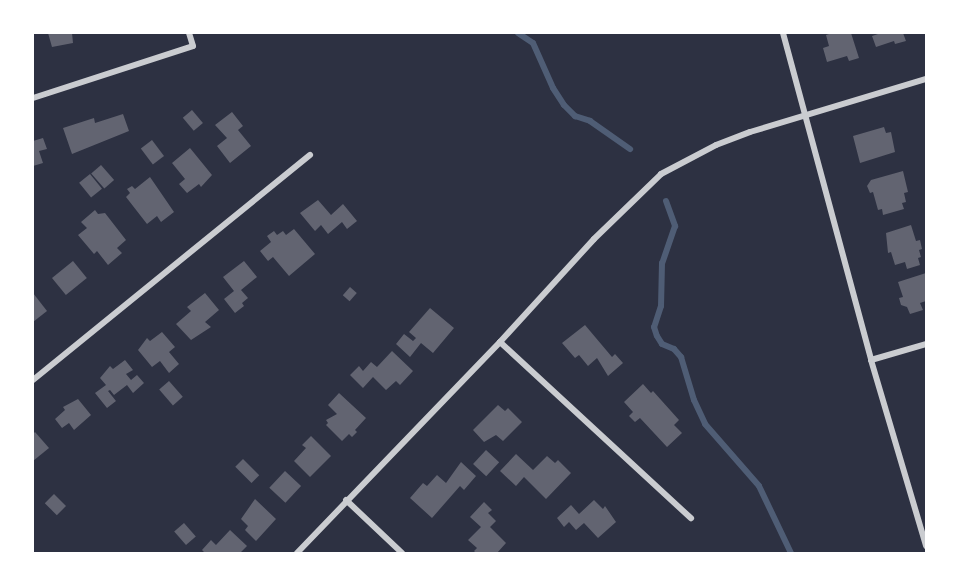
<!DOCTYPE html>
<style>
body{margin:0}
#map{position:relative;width:959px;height:586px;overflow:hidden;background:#2d3142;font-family:"IBM Plex Serif",serif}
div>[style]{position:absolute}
.stream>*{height:6px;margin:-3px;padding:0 3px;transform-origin:3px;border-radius:3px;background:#4f5d75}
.building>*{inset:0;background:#626471;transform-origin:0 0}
.minor>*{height:6px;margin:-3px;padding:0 3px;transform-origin:3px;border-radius:3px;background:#caccd0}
span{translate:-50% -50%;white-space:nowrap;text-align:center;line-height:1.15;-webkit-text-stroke:4.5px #fff;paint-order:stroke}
.frame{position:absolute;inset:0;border:34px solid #fff;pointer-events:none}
</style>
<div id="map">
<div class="stream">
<i style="left:518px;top:33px;width:18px;rotate:34deg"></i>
<i style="left:533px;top:43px;width:49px;rotate:66deg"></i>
<i style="left:553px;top:88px;width:20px;rotate:57deg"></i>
<i style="left:564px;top:105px;width:16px;rotate:45deg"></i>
<i style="left:575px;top:116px;width:16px;rotate:18deg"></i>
<i style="left:590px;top:121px;width:49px;rotate:35deg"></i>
<i style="left:666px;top:201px;width:27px;rotate:70deg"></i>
<i style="left:675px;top:226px;width:39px;rotate:109deg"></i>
<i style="left:662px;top:263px;width:43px;rotate:91.3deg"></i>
<i style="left:661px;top:306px;width:22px;rotate:108deg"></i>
<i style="left:654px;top:327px;width:9px;rotate:72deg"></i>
<i style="left:657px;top:336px;width:9px;rotate:58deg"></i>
<i style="left:662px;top:344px;width:13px;rotate:23deg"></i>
<i style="left:674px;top:349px;width:11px;rotate:49deg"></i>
<i style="left:681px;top:357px;width:45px;rotate:73.2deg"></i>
<i style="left:694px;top:400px;width:26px;rotate:65deg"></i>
<i style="left:705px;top:424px;width:82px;rotate:48.9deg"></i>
<i style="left:759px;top:486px;width:74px;rotate:64.5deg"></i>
</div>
<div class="building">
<i style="clip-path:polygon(48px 33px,72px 33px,73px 43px,52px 47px)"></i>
<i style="clip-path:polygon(832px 33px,851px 33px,859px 58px,849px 61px,847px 56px,827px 62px,823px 48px,829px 46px,826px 35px)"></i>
<i style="clip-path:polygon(881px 33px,903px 33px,906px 41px,895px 44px,894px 41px,876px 47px,872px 36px)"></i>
<i style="left:192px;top:110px;width:17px;height:12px;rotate:50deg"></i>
<i style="clip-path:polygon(232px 112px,243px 126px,238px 130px,251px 146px,230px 163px,217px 146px,227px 138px,215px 125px)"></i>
<i style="clip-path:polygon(123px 114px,129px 131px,72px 154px,63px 128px,94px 118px,95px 123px)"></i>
<i style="clip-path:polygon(884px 127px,886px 133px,891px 132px,895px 152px,860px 163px,853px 136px)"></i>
<i style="clip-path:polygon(43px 138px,47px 149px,39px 151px,43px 163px,33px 166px,33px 141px)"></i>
<i style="left:152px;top:140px;width:20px;height:14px;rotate:53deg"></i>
<i style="clip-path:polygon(190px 148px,212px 175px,201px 187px,199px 184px,187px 193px,179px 184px,185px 179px,172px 163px)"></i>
<i style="left:101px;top:165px;width:20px;height:13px;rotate:49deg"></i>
<i style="clip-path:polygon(903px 171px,908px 192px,904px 193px,906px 202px,902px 203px,904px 209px,883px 215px,882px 209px,878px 210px,873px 192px,870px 193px,867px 186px,871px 180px)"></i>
<i style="left:90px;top:174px;width:19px;height:14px;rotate:51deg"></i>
<i style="clip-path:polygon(150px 177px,174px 212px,161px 222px,157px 216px,147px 224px,126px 197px,130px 193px,127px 189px,132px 186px,135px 189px)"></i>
<i style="clip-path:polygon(318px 200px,331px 215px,343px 204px,357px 221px,347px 229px,342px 222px,328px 234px,321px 225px,315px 231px,300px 213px)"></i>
<i style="clip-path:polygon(95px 210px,98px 214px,105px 213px,126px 240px,117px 248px,122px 253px,108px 265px,97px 251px,94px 254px,78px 235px,87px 228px,81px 222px)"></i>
<i style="clip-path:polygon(911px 225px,916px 241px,920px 240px,922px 249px,919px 250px,921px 257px,918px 258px,920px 265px,907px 269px,905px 262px,895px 265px,891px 252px,888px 253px,886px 233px)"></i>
<i style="clip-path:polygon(294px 229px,315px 254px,289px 276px,273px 257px,268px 261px,260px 251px,271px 242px,267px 236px,274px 231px,277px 235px,283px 231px,286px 235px)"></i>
<i style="left:73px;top:261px;width:22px;height:27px;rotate:51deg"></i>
<i style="clip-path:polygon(244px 261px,257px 277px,241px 290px,248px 298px,242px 303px,244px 306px,235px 313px,224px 299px,234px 291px,223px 277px)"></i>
<i style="clip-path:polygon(926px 273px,926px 301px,920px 303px,923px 310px,910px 314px,907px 307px,901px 305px,899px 298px,903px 297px,898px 282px)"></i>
<i style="left:350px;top:287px;width:9px;height:11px;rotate:41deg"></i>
<i style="clip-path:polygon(33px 293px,47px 311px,33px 322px)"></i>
<i style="clip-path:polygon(205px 293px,219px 310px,205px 322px,211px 327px,191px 340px,176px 324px,191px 311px,187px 307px)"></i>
<i style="clip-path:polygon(430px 308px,454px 328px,433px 353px,421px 343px,410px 357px,396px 344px,404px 334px,413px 341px,416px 338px,409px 332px)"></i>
<i style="clip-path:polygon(585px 325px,612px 357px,615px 354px,623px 363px,608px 376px,597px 358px,588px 366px,579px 355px,575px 358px,562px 343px)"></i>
<i style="clip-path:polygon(162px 332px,175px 347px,169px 352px,179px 364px,169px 373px,160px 361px,152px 367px,138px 350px,147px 338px,150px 341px)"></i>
<i style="clip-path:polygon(392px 351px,413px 371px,400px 385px,396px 381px,386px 390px,373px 377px,363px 388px,350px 375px,359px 366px,363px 371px,371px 362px,377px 367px)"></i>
<i style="clip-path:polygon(125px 360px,133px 370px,126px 374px,131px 380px,137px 375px,144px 383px,133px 393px,127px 385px,114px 395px,110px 390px,108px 391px,116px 401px,107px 408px,95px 393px,106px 385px,100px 378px,110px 366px,113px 369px)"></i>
<i style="left:169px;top:381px;width:21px;height:13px;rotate:49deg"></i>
<i style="clip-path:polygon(643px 384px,651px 393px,653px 391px,679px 420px,674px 425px,682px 433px,667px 447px,640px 418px,635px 422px,629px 416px,633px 412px,624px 402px)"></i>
<i style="clip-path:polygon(339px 393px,366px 418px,355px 430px,357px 432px,352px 437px,349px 434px,342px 441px,326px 425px,328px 423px,326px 420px,337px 414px,328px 405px)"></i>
<i style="clip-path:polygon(78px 399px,91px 415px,74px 430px,69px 423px,62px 428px,55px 419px,65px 410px,63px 407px)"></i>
<i style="clip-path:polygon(498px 405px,505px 411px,508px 408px,522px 422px,503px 441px,496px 435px,484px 442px,473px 430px)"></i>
<i style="clip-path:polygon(35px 432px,49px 448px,33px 461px,33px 434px)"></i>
<i style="clip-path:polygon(311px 436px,331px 456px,310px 477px,294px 461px,306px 448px,302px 445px)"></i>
<i style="left:486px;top:450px;width:18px;height:19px;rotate:43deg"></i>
<i style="clip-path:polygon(516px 454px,533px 470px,547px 456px,555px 463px,558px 460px,571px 473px,546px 499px,524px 477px,516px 486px,500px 471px)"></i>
<i style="left:243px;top:459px;width:23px;height:11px;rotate:45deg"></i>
<i style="clip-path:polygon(461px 462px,476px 476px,464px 490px,460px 486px,432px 518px,410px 498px,423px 483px,427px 486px,437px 475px,446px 483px)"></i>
<i style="left:285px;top:471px;width:22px;height:23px;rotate:43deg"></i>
<i style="left:54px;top:494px;width:17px;height:13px;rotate:45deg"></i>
<i style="clip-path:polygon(255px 499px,276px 519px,256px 541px,245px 530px,248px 526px,241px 519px)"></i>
<i style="clip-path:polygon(594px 500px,603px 509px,605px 506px,616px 522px,598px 538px,584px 523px,576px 530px,569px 522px,564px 527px,557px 518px,571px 505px,579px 514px)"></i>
<i style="clip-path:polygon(484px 502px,492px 510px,488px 513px,496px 521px,490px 527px,506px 543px,497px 553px,476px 553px,474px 551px,477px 548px,468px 540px,481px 527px,470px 517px)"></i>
<i style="left:184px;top:523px;width:18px;height:13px;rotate:49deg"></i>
<i style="clip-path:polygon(230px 530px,247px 546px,240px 553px,205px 553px,202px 550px,211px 540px,216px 545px)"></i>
</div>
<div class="minor">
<i style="left:783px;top:33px;width:339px;rotate:74.9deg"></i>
<i style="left:871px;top:360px;width:194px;rotate:73.5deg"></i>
<i style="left:33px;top:98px;width:168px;rotate:-18deg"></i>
<i style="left:193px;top:46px;width:14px;rotate:-107deg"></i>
<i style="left:500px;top:342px;width:260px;rotate:42.7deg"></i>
<i style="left:871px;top:360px;width:57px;rotate:-16.2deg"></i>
<i style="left:33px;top:380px;width:357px;rotate:-39.1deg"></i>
<i style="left:346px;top:500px;width:77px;rotate:43.4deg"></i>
<i style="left:297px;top:553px;width:293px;rotate:-46.1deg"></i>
<i style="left:500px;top:342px;width:139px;rotate:-47.6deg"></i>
<i style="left:594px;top:239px;width:93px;rotate:-44.1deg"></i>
<i style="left:661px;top:174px;width:62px;rotate:-27.8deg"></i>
<i style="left:716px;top:145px;width:36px;rotate:-21deg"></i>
<i style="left:750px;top:132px;width:184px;rotate:-16.8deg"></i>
</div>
<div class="frame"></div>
</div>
